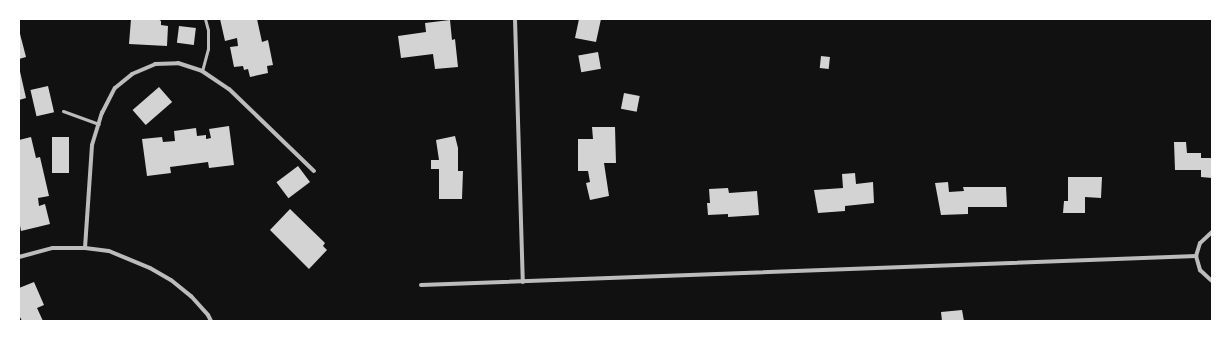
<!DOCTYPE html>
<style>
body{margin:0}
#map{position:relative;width:1231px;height:340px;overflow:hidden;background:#111;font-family:"Open Sans",sans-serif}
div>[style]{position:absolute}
.building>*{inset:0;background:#d3d3d3;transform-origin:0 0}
.service>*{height:3px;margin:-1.5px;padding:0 1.5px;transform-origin:1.5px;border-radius:1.5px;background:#bcbcbc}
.minor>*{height:4px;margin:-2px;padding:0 2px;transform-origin:2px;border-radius:2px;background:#bcbcbc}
span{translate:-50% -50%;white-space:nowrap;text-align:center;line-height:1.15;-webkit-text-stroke:3px #fff;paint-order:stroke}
.frame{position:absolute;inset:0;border:20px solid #fff;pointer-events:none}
</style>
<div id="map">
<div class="building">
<i style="clip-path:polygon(131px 19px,158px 19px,161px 21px,161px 25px,168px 26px,167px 46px,129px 44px)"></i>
<i style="clip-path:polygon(220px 19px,257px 19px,262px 42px,268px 40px,273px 65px,267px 66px,268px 73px,250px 77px,248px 69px,244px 70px,243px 66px,234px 67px,230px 47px,238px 46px,237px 38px,225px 41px)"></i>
<i style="clip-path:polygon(579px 19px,601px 19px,596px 42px,575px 38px)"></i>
<i style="clip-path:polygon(450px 20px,452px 40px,455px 39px,458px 67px,435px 69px,433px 54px,401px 58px,398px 36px,426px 32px,425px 23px)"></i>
<i style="left:179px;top:26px;width:17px;height:17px;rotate:7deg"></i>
<i style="clip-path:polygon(19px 30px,26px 57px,19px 59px)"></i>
<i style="left:598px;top:52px;width:17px;height:20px;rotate:80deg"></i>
<i style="left:821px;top:56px;width:9px;height:12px;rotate:6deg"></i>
<i style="clip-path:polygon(19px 67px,26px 98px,19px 100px)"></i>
<i style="left:48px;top:86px;width:27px;height:18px;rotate:77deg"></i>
<i style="left:159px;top:87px;width:20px;height:35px;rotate:49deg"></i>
<i style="left:624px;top:93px;width:16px;height:16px;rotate:11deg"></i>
<i style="clip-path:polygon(229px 126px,234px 165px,209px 168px,208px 162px,170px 167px,171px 173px,147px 176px,142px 139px,162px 137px,163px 142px,175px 141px,174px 131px,196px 128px,197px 136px,206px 135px,206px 139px,211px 138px,209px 129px)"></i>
<i style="clip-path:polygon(592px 127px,615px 127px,616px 163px,604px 163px,609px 196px,590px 200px,586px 183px,590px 182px,588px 171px,578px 171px,578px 139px,593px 139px)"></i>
<i style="clip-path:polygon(455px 136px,458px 148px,458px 171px,463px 171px,462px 199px,439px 199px,439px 169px,431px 169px,431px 160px,439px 160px,436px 140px)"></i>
<i style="clip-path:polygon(31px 137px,36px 158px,40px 157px,49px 196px,38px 198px,39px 206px,45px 204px,50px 224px,21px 231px,19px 220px,19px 140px)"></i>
<i style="left:52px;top:137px;width:17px;height:36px"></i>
<i style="clip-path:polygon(1174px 142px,1186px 142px,1187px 153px,1201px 153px,1201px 158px,1212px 158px,1212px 178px,1201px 177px,1201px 170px,1175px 170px)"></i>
<i style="left:298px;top:166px;width:20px;height:27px;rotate:53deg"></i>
<i style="clip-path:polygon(855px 173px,856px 184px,873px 182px,874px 203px,845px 206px,845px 211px,818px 213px,814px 190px,843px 188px,842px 174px)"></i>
<i style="clip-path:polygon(1068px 177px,1102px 177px,1101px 198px,1085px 197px,1085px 213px,1063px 213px,1064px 201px,1068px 201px)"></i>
<i style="clip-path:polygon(948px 182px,949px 192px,964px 191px,963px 187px,1006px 187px,1007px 207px,968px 207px,968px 214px,941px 215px,935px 183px)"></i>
<i style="clip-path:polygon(728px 188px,729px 193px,757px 191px,759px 215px,728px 217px,728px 214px,708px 215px,707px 203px,710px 203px,709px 189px)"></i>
<i style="clip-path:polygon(290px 209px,325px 243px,323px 246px,327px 250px,309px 269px,270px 230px)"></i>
<i style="clip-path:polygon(34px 282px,44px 305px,37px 308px,43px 321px,22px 321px,19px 315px,19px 288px)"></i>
<i style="clip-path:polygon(962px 310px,964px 321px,942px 321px,941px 312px)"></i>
</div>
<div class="service">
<i style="left:202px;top:71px;width:23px;rotate:-75deg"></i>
<i style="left:208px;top:49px;width:19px;rotate:-90deg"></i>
<i style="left:208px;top:30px;width:11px;rotate:-105deg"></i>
<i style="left:63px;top:111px;width:38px;rotate:20deg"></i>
</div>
<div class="minor">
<i style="left:515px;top:19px;width:263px;rotate:88.3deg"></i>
<i style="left:1212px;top:232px;width:16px;rotate:137deg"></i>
<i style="left:1200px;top:243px;width:14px;rotate:107deg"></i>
<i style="left:1196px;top:256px;width:15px;rotate:74deg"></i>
<i style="left:1200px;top:270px;width:16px;rotate:43deg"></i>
<i style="left:85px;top:248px;width:103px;rotate:-86.1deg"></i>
<i style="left:92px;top:145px;width:34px;rotate:-73deg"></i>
<i style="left:102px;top:113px;width:28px;rotate:-63deg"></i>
<i style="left:115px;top:88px;width:22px;rotate:-39deg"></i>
<i style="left:132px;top:74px;width:25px;rotate:-23deg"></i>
<i style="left:155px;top:64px;width:23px;rotate:-2deg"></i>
<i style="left:178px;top:63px;width:25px;rotate:18deg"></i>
<i style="left:202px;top:71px;width:32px;rotate:34deg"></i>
<i style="left:229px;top:89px;width:118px;rotate:44deg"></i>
<i style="left:19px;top:257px;width:35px;rotate:-15deg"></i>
<i style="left:53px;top:248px;width:32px"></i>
<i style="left:85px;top:248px;width:24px;rotate:7deg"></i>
<i style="left:109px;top:251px;width:44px;rotate:22.5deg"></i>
<i style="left:150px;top:268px;width:24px;rotate:30deg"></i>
<i style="left:171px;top:280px;width:26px;rotate:39deg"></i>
<i style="left:191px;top:296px;width:25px;rotate:48deg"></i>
<i style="left:208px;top:315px;width:7px;rotate:63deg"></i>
<i style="left:421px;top:285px;width:776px;rotate:-2.14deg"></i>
</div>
<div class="frame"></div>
</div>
